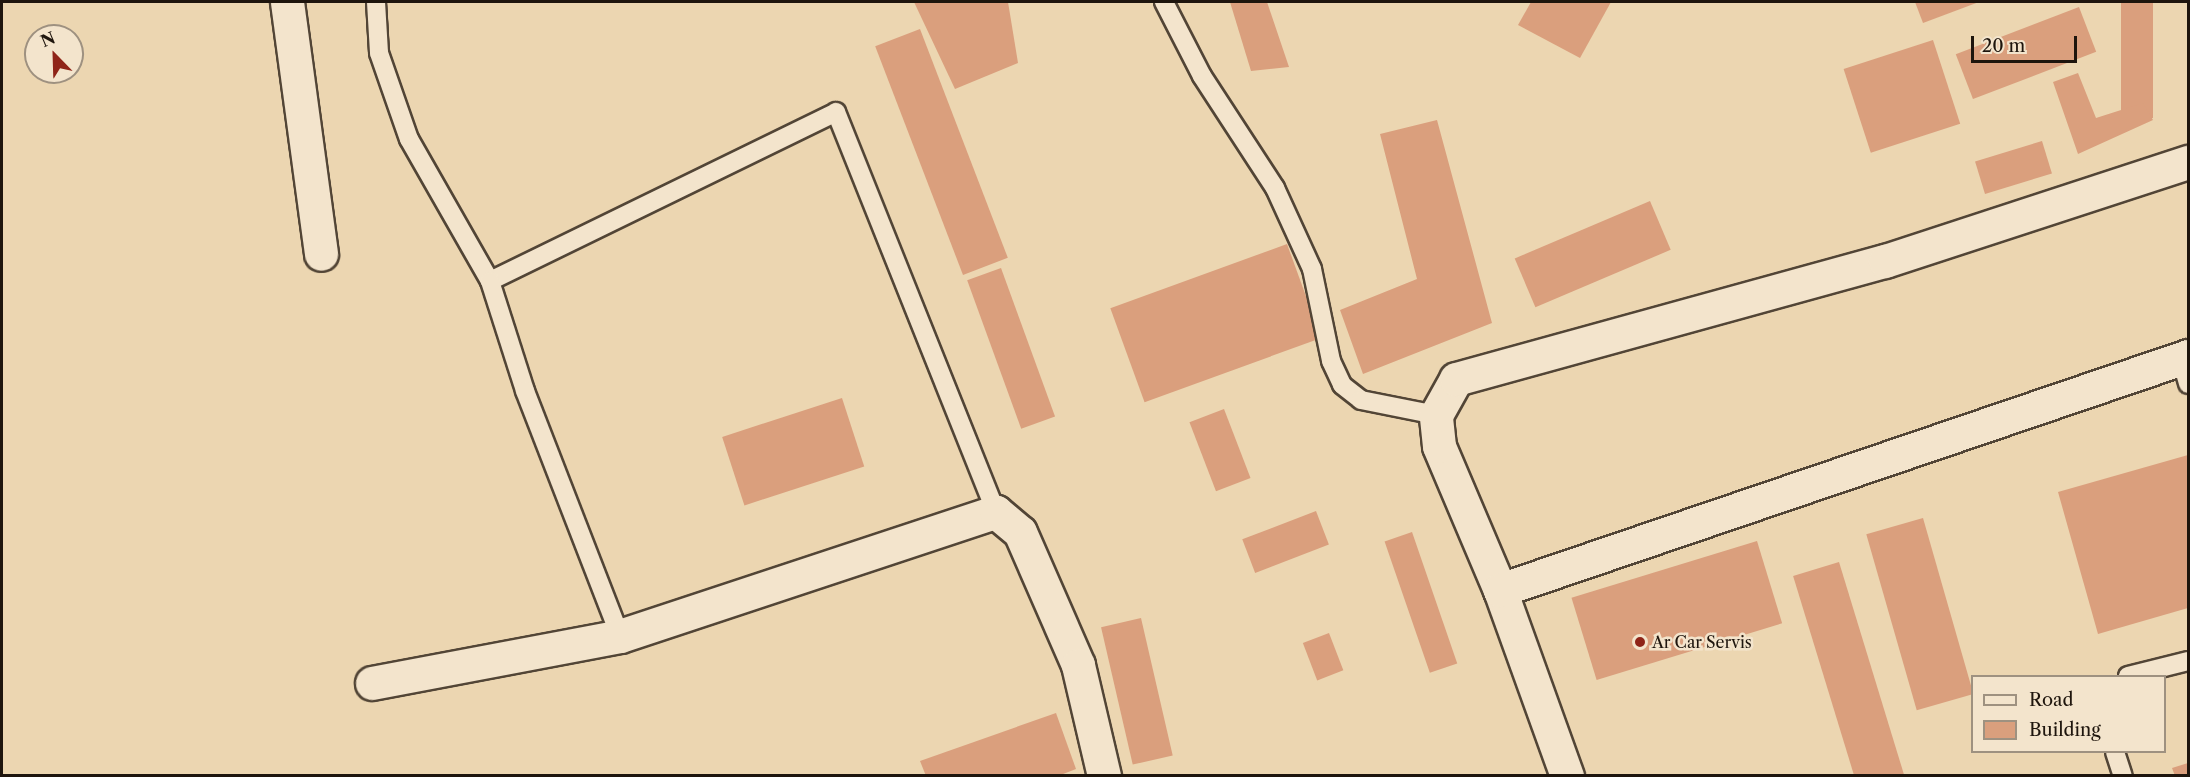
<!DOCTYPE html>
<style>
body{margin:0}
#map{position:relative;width:2190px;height:777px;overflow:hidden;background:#ecd6b1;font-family:"Libre Caslon Text",serif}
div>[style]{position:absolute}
.building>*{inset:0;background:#da9f7d;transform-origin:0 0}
.roads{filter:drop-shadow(2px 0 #524536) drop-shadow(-2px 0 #524536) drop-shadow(0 2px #524536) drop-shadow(0 -2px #524536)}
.service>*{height:18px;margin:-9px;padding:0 9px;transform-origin:9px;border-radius:9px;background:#f3e4cc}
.minor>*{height:33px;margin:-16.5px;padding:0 16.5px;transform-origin:16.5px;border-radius:16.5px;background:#f3e4cc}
.dots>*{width:16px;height:16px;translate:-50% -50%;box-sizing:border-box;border:3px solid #f3e4cc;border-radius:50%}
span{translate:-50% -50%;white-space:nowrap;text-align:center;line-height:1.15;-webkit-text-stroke:5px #f3e4cc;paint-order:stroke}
.poi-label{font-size:16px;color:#1e150d}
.left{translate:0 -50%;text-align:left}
.frame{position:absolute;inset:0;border:3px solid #1e150d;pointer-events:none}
.legend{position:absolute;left:1971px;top:675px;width:195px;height:78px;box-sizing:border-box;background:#f3e4cc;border:2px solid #9e9180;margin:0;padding:8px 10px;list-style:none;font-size:18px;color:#1e150d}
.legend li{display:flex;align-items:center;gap:12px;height:30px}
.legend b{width:30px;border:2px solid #9e9180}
.north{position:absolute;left:24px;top:24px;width:60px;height:60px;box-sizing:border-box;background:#f3e4cc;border:2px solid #9e9180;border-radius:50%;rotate:337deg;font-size:16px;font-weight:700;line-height:24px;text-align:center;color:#1e150d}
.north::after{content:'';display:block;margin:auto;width:21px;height:27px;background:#8f2418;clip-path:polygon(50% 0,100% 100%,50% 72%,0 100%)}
.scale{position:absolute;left:1971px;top:36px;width:106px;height:27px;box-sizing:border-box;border:3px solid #1e150d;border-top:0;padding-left:8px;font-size:18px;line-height:21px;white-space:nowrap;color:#1e150d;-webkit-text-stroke:4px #f3e4cc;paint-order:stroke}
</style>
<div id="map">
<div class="building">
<i style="clip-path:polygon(914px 2px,1008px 2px,1018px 63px,955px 89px)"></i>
<i style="clip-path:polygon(1230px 2px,1267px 2px,1289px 67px,1251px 71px)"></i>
<i style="clip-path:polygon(1531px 2px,1611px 2px,1580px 58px,1518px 25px)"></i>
<i style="clip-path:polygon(1915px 2px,1979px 2px,1923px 23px)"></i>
<i style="left:2121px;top:2px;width:32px;height:116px"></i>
<i style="left:2079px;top:7px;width:48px;height:132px;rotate:69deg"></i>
<i style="left:920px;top:29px;width:245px;height:48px;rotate:69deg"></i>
<i style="left:1933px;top:40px;width:88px;height:94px;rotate:72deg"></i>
<i style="clip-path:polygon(2078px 73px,2096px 118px,2143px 103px,2153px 120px,2078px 154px,2053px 82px)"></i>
<i style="clip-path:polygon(1437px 120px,1492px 323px,1363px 374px,1340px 310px,1417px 279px,1380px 134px)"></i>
<i style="left:2042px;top:141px;width:34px;height:70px;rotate:73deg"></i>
<i style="left:1650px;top:201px;width:53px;height:147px;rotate:67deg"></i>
<i style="left:1287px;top:244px;width:100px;height:188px;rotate:70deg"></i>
<i style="left:1001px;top:268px;width:158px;height:36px;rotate:70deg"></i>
<i style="left:842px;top:398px;width:72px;height:126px;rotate:72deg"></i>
<i style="left:1224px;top:409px;width:74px;height:37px;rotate:69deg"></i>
<i style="clip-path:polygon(2188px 455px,2188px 608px,2098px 634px,2058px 492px)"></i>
<i style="left:1316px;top:511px;width:36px;height:79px;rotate:69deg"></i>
<i style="left:1923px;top:518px;width:183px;height:59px;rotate:74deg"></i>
<i style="left:1412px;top:532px;width:139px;height:29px;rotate:71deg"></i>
<i style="left:1757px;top:541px;width:86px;height:194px;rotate:73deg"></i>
<i style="left:1839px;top:562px;width:223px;height:48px;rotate:73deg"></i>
<i style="left:1141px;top:618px;width:141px;height:41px;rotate:77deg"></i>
<i style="left:1329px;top:633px;width:40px;height:28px;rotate:69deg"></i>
<i style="clip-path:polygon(1056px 713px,1076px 769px,1058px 776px,926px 776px,920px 761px)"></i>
<i style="clip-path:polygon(2188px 763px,2188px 776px,2175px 776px,2172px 768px)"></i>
</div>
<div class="roads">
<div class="service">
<i style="left:376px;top:2px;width:51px;rotate:86.6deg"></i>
<i style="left:379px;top:53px;width:91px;rotate:70.8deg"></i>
<i style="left:409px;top:139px;width:163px;rotate:60.3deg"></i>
<i style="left:490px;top:281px;width:385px;rotate:-26deg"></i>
<i style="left:836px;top:112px;width:431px;rotate:68.2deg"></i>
<i style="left:1164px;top:2px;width:83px;rotate:62.8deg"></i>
<i style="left:1202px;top:76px;width:134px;rotate:56.9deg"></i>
<i style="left:1275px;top:188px;width:89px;rotate:65.4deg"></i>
<i style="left:1312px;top:269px;width:94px;rotate:78.3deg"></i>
<i style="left:1331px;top:361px;width:26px;rotate:65deg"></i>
<i style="left:1342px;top:385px;width:24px;rotate:38deg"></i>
<i style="left:1361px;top:400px;width:76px;rotate:11.3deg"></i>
<i style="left:490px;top:281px;width:115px;rotate:72.3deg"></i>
<i style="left:525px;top:391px;width:263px;rotate:68.8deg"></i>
<i style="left:2181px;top:359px;width:26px;rotate:74deg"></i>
<i style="left:2128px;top:676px;width:62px;rotate:-14deg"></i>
<i style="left:2115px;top:752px;width:25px;rotate:72deg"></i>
</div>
<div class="minor">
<i style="left:287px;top:2px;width:254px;rotate:82.3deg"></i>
<i style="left:1500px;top:590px;width:156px;rotate:-113deg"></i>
<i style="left:1439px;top:446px;width:31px;rotate:-96deg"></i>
<i style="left:1436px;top:415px;width:41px;rotate:-60.9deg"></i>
<i style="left:1456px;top:379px;width:445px;rotate:-15.4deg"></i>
<i style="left:1885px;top:261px;width:319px;rotate:-18.1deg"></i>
<i style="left:372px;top:683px;width:252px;rotate:-10.7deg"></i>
<i style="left:620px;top:636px;width:396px;rotate:-18.3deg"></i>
<i style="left:996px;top:512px;width:31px;rotate:40deg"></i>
<i style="left:1020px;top:532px;width:145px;rotate:66.4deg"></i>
<i style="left:1078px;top:665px;width:114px;rotate:76.8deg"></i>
<i style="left:1567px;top:776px;width:198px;rotate:-109.8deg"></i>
<i style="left:1500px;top:590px;width:727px;rotate:-18.78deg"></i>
</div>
</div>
<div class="dots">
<i style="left:1640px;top:642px;background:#8f2418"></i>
</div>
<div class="poi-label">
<span class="left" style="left:1652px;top:642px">Ar Car Servis</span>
</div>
<div class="frame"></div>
<ul class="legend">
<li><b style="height:8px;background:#f3e4cc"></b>Road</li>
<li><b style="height:16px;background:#da9f7d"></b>Building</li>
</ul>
<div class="north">N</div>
<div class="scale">20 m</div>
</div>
